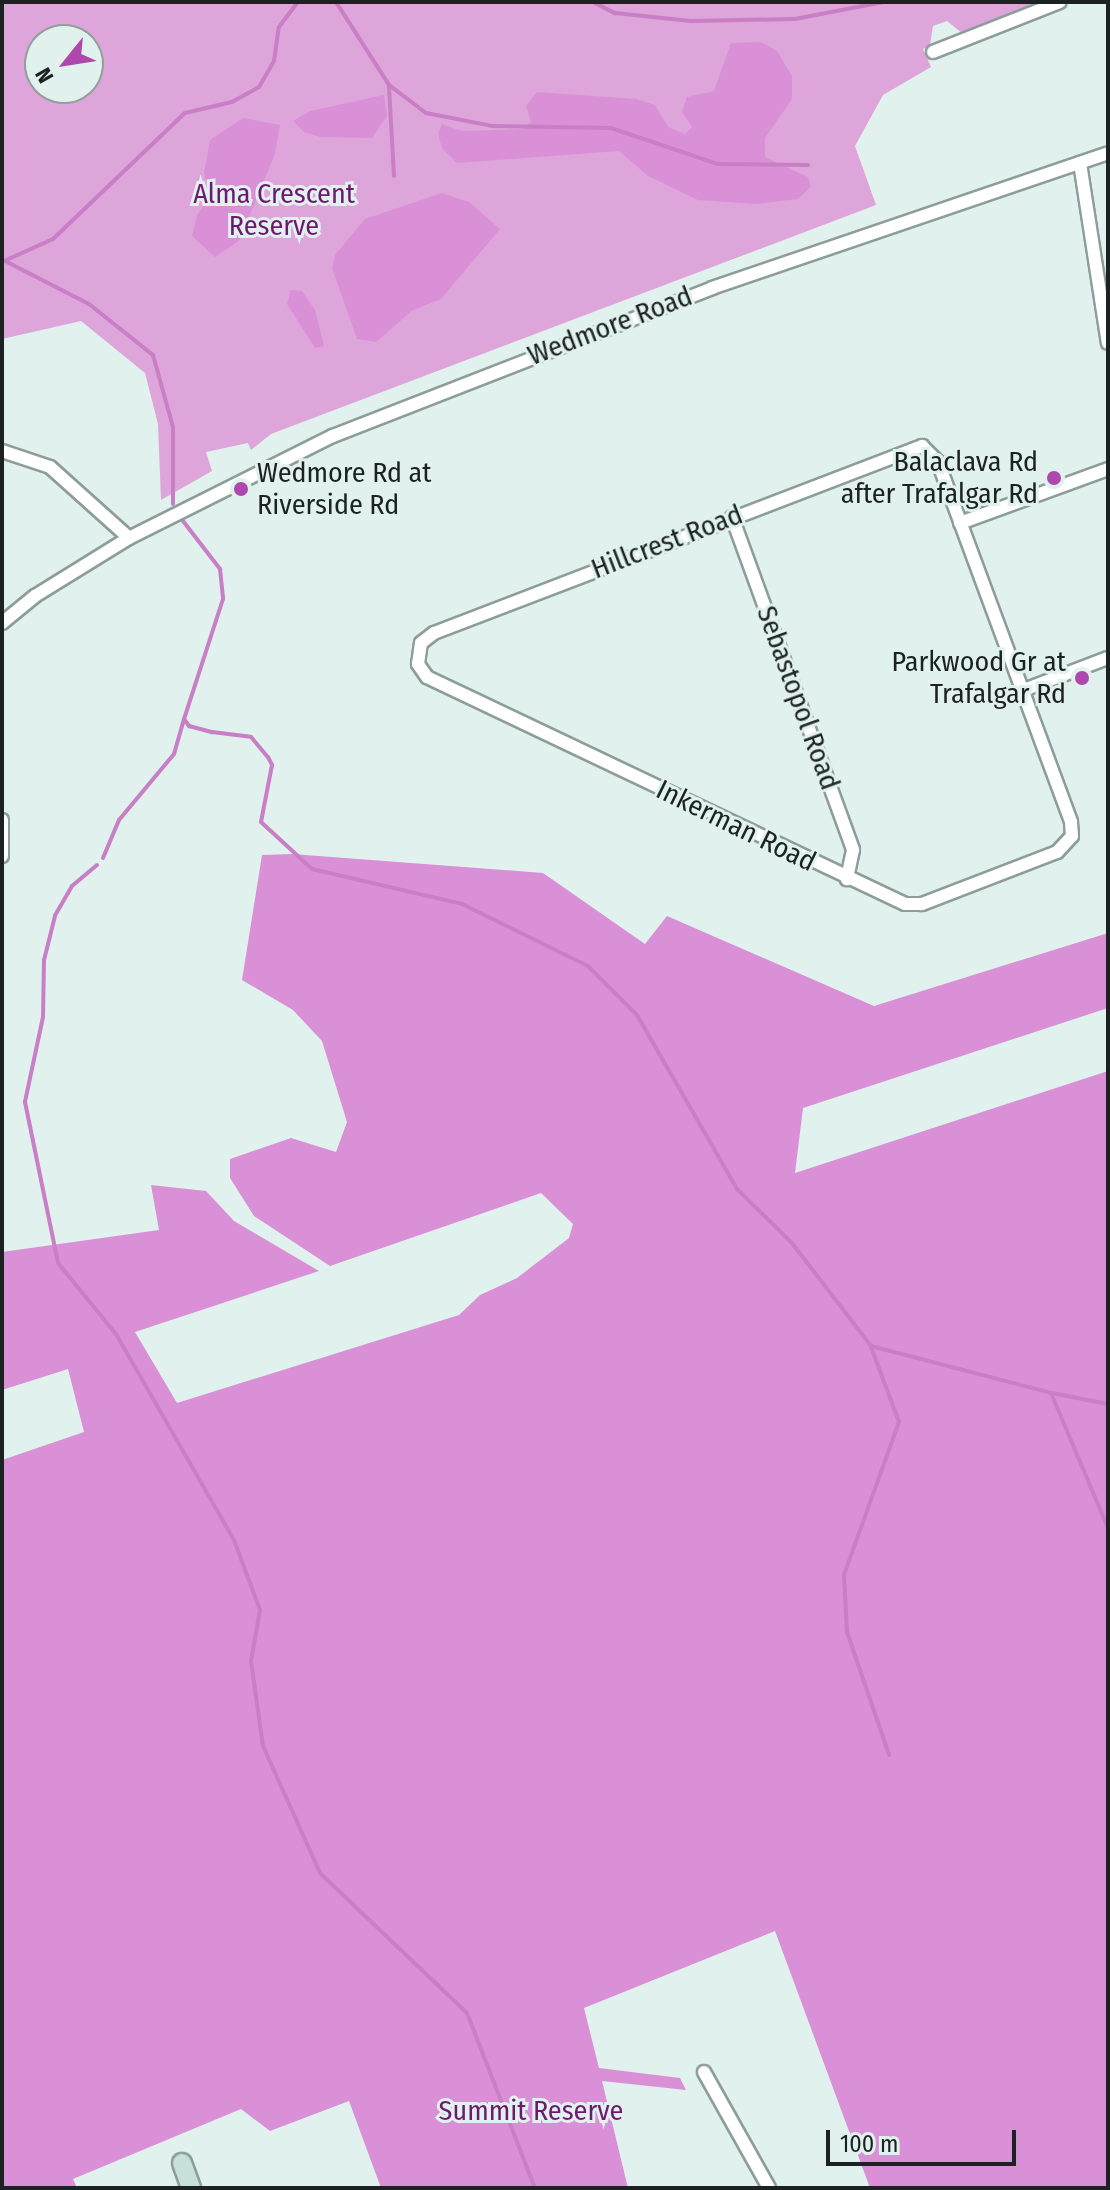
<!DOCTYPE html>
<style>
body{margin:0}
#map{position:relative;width:1110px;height:2190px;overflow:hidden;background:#e0f1ee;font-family:"Fira Sans Condensed",sans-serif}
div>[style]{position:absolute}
.green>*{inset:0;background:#dea5da}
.forest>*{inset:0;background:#da90d7}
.stream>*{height:4px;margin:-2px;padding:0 2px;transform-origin:2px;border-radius:2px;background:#c87fc5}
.roads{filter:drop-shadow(2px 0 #8d9d9a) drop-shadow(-2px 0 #8d9d9a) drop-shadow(0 2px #8d9d9a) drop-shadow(0 -2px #8d9d9a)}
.street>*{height:12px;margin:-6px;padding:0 6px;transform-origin:6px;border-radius:6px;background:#fff}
.secondary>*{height:18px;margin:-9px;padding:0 9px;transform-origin:9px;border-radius:9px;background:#c6e0dc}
.dots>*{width:22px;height:22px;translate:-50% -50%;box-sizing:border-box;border:4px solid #e0f1ee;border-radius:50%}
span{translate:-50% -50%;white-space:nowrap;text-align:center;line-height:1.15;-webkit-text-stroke:6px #e0f1ee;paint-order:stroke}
.park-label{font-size:28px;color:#70176f}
.street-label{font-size:28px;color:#1c2221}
.poi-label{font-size:28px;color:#1c2221}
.right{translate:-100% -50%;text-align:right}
.left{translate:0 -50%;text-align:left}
.frame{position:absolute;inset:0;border:4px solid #1c2221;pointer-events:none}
.north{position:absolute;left:24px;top:24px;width:80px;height:80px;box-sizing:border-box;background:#e0f1ee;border:2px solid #929e9c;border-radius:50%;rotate:240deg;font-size:22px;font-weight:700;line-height:32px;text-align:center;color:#1c2221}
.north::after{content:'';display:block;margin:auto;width:28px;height:36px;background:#ae48ac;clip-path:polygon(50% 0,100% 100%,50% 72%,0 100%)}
.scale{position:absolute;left:826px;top:2130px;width:190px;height:36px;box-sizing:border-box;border:4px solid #1c2221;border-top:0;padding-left:10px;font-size:24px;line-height:28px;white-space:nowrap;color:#1c2221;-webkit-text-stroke:6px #e0f1ee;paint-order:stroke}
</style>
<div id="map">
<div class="green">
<i style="clip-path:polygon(evenodd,2px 2px,1037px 2px,962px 33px,947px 21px,933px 26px,930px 45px,923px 49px,931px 67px,883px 95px,855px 146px,876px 205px,271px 434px,251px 450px,248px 443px,206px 452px,212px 471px,161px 500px,158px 424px,145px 373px,81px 321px,2px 339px,2px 2px,40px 40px,88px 40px,88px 88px,40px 88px,40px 40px)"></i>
</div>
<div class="forest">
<i style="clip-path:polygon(761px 42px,777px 51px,792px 76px,792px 99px,765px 138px,765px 157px,808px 177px,811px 186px,798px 199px,756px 204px,698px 200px,648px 176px,619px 151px,457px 163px,442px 148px,438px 134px,442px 124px,462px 131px,522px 129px,531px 122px,526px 106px,537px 92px,636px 99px,655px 105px,668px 127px,685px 134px,692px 127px,682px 112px,687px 97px,714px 91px,731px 43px)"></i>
<i style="clip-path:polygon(384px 95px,387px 116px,372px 138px,320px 137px,304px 132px,293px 121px,310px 111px)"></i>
<i style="clip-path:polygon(243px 118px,280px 125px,275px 154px,239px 241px,215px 257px,192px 236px,197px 215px,210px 197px,204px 173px,210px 140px)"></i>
<i style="clip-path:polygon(442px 193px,469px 202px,500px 229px,441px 299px,413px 310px,376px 342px,357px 339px,332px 268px,335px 255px,365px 219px)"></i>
<i style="clip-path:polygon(291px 290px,302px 291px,315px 310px,324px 346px,315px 348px,287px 304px)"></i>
<i style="clip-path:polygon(292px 854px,543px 873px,645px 944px,667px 916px,874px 1006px,1108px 933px,1108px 1008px,803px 1108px,795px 1173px,1108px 1071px,1108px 2188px,870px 2188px,775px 1931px,584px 2008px,599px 2068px,680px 2078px,686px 2090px,602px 2081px,628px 2188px,381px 2188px,349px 2101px,270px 2131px,241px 2109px,73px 2179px,77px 2188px,2px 2188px,2px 1460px,84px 1432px,68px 1369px,2px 1390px,2px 1252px,159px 1230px,151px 1185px,206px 1191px,234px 1221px,319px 1271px,135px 1332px,177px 1403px,459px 1315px,480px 1295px,517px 1278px,569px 1238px,573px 1224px,541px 1193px,330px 1266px,254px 1216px,230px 1178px,230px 1159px,291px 1138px,336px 1152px,347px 1122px,322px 1041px,293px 1010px,242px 980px,262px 855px)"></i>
</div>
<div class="stream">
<i style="left:336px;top:2px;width:98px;rotate:57.4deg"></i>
<i style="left:389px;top:85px;width:46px;rotate:37.1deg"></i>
<i style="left:426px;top:113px;width:67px;rotate:11.1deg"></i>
<i style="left:492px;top:126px;width:119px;rotate:1deg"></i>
<i style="left:611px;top:128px;width:113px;rotate:18.6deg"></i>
<i style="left:718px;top:164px;width:90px;rotate:0.6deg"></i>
<i style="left:593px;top:2px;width:25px;rotate:27deg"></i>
<i style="left:615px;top:13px;width:76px;rotate:6deg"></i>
<i style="left:691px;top:21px;width:104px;rotate:-1.1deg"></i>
<i style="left:795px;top:19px;width:90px;rotate:-10.9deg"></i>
<i style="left:389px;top:87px;width:89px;rotate:86.8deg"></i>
<i style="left:2px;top:262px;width:56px;rotate:-24.3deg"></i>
<i style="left:53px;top:239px;width:182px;rotate:-43.7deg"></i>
<i style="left:185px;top:113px;width:48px;rotate:-13.2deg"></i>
<i style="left:232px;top:102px;width:31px;rotate:-29deg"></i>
<i style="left:259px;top:87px;width:30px;rotate:-60deg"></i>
<i style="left:274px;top:61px;width:34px;rotate:-82deg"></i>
<i style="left:279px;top:27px;width:31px;rotate:-53deg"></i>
<i style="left:7px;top:262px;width:92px;rotate:27.1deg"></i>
<i style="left:89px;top:304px;width:82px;rotate:38.6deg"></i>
<i style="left:153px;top:355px;width:75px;rotate:74.5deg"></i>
<i style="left:173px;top:427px;width:77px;rotate:90deg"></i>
<i style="left:183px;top:521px;width:61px;rotate:52.4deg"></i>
<i style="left:220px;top:569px;width:30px;rotate:84deg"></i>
<i style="left:223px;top:599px;width:126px;rotate:108deg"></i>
<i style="left:184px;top:719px;width:9px;rotate:54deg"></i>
<i style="left:189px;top:726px;width:24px;rotate:15deg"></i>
<i style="left:212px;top:732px;width:39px;rotate:7deg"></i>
<i style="left:251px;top:737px;width:26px;rotate:50deg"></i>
<i style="left:268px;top:757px;width:9px;rotate:63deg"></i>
<i style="left:272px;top:765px;width:58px;rotate:100.9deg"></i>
<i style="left:261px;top:822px;width:69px;rotate:42.7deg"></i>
<i style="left:312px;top:869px;width:154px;rotate:13.1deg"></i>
<i style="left:462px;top:904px;width:140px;rotate:26.2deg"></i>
<i style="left:588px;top:966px;width:69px;rotate:45deg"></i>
<i style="left:637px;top:1015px;width:201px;rotate:60.1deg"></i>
<i style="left:737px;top:1189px;width:77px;rotate:44.5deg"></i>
<i style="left:792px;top:1243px;width:130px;rotate:52.5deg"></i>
<i style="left:871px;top:1346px;width:186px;rotate:14.6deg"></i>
<i style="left:1051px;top:1393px;width:147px;rotate:67.1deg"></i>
<i style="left:103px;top:858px;width:41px;rotate:-67.2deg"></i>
<i style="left:119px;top:820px;width:86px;rotate:-50.2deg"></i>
<i style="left:174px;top:754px;width:36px;rotate:-74deg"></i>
<i style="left:97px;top:865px;width:33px;rotate:140deg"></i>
<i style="left:72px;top:886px;width:34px;rotate:120deg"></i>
<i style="left:55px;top:916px;width:45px;rotate:104deg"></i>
<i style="left:44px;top:960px;width:57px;rotate:91deg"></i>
<i style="left:43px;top:1017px;width:87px;rotate:102deg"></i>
<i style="left:25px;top:1102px;width:164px;rotate:78.4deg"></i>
<i style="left:58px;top:1263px;width:92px;rotate:50.8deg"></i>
<i style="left:116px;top:1334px;width:237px;rotate:60.2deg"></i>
<i style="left:234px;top:1540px;width:75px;rotate:69.6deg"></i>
<i style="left:260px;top:1610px;width:52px;rotate:100deg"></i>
<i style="left:251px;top:1661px;width:86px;rotate:82deg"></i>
<i style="left:263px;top:1746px;width:139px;rotate:65.8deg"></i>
<i style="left:320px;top:1873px;width:203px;rotate:43.6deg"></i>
<i style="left:467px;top:2013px;width:188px;rotate:68.8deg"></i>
<i style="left:871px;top:1347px;width:80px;rotate:69.5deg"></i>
<i style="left:899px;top:1422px;width:163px;rotate:109.8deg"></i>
<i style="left:844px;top:1575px;width:57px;rotate:87deg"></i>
<i style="left:847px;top:1632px;width:130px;rotate:71.1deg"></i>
<i style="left:1052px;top:1393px;width:57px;rotate:11.1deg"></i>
</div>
<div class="roads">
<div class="street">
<i style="left:933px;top:52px;width:136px;rotate:-21.5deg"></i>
<i style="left:1080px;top:163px;width:182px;rotate:81.2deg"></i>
<i style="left:922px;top:446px;width:23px;rotate:45deg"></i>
<i style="left:938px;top:462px;width:384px;rotate:69.7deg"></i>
<i style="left:1071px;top:822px;width:14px;rotate:86deg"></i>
<i style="left:1072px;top:836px;width:22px;rotate:133deg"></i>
<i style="left:1057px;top:852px;width:145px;rotate:158.9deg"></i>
<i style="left:922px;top:904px;width:17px;rotate:180deg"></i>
<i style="left:905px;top:904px;width:529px;rotate:-154.6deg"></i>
<i style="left:427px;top:677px;width:16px;rotate:-125deg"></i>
<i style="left:418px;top:664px;width:21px;rotate:-82deg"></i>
<i style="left:421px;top:643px;width:16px;rotate:-38deg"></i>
<i style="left:434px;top:633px;width:523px;rotate:-20.97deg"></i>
<i style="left:2px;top:451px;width:51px;rotate:18.4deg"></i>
<i style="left:50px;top:467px;width:106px;rotate:41.9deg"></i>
<i style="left:732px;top:517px;width:354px;rotate:70deg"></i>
<i style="left:853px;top:850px;width:30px;rotate:102deg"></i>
<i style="left:960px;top:523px;width:158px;rotate:-20deg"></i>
<i style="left:2px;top:623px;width:43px;rotate:-39.3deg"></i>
<i style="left:35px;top:596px;width:110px;rotate:-31.7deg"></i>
<i style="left:129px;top:538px;width:228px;rotate:-26.6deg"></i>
<i style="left:333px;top:436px;width:407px;rotate:-21.3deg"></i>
<i style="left:712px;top:288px;width:418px;rotate:-18.8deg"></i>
<i style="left:1021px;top:691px;width:93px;rotate:-20.8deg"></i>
<i style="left:2px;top:820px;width:36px;rotate:90deg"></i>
<i style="left:704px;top:2072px;width:133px;rotate:60.7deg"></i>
</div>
<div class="secondary">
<i style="left:182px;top:2163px;width:27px;rotate:70deg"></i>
</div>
</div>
<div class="dots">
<i style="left:1054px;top:478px;background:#ae48ac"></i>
<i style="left:241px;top:489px;background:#ae48ac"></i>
<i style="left:1082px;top:678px;background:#ae48ac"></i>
</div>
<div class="park-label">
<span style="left:274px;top:210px">Alma Crescent<br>Reserve</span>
<span style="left:531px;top:2111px">Summit Reserve</span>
</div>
<div class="street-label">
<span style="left:610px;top:326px;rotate:-21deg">Wedmore Road</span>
<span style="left:667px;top:542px;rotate:-21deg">Hillcrest Road</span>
<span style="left:798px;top:698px;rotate:70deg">Sebastopol Road</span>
<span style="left:736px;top:826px;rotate:26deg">Inkerman Road</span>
</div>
<div class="poi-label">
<span class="right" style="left:1038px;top:478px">Balaclava Rd<br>after Trafalgar Rd</span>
<span class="left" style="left:257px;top:489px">Wedmore Rd at<br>Riverside Rd</span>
<span class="right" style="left:1066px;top:678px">Parkwood Gr at<br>Trafalgar Rd</span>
</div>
<div class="frame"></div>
<div class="north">N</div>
<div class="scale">100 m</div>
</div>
